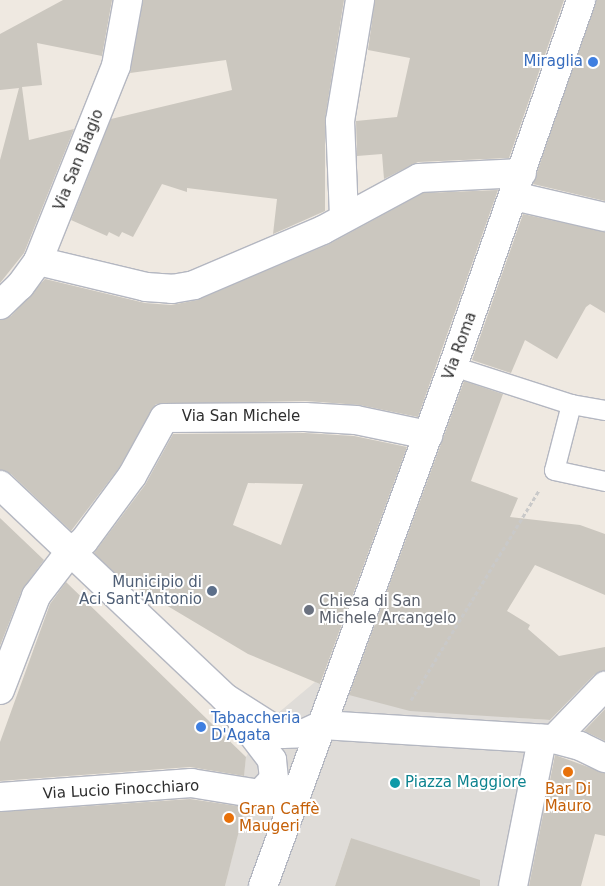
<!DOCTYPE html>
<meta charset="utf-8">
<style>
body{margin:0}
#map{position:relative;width:605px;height:886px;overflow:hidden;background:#efe9e1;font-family:"DejaVu Sans",sans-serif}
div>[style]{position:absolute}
.plaza>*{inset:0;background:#dfdcd8}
.building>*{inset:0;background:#cbc7bf}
.path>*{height:3px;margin-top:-1.5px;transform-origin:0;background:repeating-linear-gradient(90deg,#c9c9c9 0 4px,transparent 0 6.5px)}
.roads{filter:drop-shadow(1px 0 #b4b7c1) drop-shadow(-1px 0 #b4b7c1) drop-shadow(0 1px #b4b7c1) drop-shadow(0 -1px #b4b7c1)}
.service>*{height:19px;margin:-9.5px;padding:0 9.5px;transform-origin:9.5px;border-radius:9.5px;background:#fff}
.minor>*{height:28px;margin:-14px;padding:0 14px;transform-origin:14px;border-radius:14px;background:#fff}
.tertiary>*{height:28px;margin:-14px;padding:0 14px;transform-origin:14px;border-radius:14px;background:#fff}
.dots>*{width:14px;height:14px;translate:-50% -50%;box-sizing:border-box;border:2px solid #fff;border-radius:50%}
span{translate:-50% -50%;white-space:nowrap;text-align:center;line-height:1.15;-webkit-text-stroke:4px #fff;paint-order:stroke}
.shop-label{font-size:15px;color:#366cbe}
.right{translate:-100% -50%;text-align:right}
.left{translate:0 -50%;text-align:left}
.street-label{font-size:15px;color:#2e2e2e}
.service-label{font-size:15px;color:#4e5e75}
.worship-label{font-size:15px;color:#5b616d}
.culture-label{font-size:15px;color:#0d838f}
.food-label{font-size:15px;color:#c56008}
</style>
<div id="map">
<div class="plaza">
<i style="clip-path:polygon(605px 673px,605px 693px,552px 747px,546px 803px,529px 886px,479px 886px,351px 838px,335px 886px,225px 886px,245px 804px,242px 791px,246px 757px,265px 724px,315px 682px,405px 709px,561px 721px)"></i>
</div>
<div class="building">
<i style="clip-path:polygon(63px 0,112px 0,102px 56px,37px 43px,42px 85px,22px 87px,29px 140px,74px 129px,24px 253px,0 283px,0 160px,19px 88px,0 90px,0 34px)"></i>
<i style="clip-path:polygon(143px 0,344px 0,325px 119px,325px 211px,273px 234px,277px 199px,187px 188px,187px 192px,162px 184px,133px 237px,122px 232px,119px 237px,109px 232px,107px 236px,71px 220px,111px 119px,232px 90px,226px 60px,130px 73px)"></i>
<i style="clip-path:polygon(375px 0,564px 0,509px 158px,418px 162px,384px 179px,382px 154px,357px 156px,356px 121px,397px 117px,410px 58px,368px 50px)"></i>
<i style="clip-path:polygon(596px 0,605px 0,605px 201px,533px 184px)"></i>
<i style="clip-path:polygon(498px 190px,418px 417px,359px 405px,306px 401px,156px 404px,119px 468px,71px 531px,11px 474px,0 470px,0 320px,11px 316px,45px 279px,145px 303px,171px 305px,197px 300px,329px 244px,423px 193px)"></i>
<i style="clip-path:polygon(523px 214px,605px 232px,605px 313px,590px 304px,586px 307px,557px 359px,525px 340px,511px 373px,472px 360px)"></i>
<i style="clip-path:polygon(464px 381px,503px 394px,471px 481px,518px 498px,510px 517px,580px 525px,605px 534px,605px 595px,535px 565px,507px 611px,530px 625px,528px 629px,559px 656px,605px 647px,605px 671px,594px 675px,550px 720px,410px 711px,349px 695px)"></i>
<i style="clip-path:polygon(evenodd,305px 433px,354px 436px,407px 447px,320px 684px,248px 654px,119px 577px,94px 553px,145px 485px,173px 434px,305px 433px,248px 483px,303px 484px,281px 545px,233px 525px,248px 483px)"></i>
<i style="clip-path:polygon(0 518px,44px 560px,22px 590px,0 646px)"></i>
<i style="clip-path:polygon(66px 582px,246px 757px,244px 776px,190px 767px,0 781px,0 742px,50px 604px)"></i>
<i style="clip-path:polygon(605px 709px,605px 741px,584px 731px)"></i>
<i style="clip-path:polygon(555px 755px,605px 773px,605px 836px,595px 834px,581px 886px,529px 886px)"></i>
<i style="clip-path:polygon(190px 799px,245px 807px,225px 886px,0 886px,0 812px)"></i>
<i style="clip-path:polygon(351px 838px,480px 880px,480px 886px,335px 886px)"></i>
</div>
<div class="path">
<i style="left:411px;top:700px;width:246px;rotate:-58.6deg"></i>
</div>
<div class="roads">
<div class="service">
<i style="left:453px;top:366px;width:124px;rotate:17.9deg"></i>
<i style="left:571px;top:404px;width:35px;rotate:10deg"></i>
<i style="left:571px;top:404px;width:68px;rotate:104.4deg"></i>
<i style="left:554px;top:470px;width:52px;rotate:12.2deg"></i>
</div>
<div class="minor">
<i style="left:514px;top:196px;width:93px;rotate:13deg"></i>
<i style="left:344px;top:216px;width:95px;rotate:-92.4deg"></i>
<i style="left:340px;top:121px;width:123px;rotate:-80.6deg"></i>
<i style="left:38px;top:261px;width:111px;rotate:13.5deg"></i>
<i style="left:146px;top:287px;width:26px;rotate:4deg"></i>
<i style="left:172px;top:289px;width:22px;rotate:-10deg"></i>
<i style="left:194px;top:285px;width:140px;rotate:-23.1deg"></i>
<i style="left:323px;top:230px;width:109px;rotate:-28.4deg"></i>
<i style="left:419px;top:178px;width:103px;rotate:-2.8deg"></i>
<i style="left:0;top:305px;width:28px;rotate:-44deg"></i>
<i style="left:20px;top:286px;width:31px;rotate:-54deg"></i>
<i style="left:38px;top:261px;width:210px;rotate:-68.2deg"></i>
<i style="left:116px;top:66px;width:67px;rotate:-79.7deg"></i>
<i style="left:0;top:690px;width:101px;rotate:-69deg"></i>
<i style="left:36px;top:596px;width:54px;rotate:-52.5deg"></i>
<i style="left:69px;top:553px;width:19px;rotate:-39deg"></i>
<i style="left:84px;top:541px;width:81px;rotate:-53.6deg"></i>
<i style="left:132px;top:476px;width:66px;rotate:-61.1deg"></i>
<i style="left:164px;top:418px;width:141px;rotate:-0.4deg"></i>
<i style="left:305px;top:417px;width:51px;rotate:3.4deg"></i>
<i style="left:356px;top:420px;width:74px;rotate:11.8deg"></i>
<i style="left:228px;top:702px;width:73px;rotate:52.8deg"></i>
<i style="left:272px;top:760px;width:19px;rotate:84deg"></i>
<i style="left:274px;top:779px;width:21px;rotate:133deg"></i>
<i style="left:554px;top:739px;width:74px;rotate:-46.1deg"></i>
<i style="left:0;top:797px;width:192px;rotate:-4.2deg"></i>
<i style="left:191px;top:783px;width:70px;rotate:9.1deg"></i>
<i style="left:260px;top:794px;width:35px;rotate:18deg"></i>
<i style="left:513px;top:886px;width:150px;rotate:-78.8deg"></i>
</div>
<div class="tertiary">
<i style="left:0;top:485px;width:308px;rotate:43.4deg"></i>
<i style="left:224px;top:697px;width:69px;rotate:32.5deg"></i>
<i style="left:282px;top:734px;width:23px;rotate:-2deg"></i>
<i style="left:305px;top:733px;width:19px;rotate:-25deg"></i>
<i style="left:322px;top:725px;width:232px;rotate:3.5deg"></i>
<i style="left:554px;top:739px;width:27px;rotate:15deg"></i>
<i style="left:580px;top:746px;width:28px;rotate:26deg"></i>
<i style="left:263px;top:886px;width:554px;rotate:-69.93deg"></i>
<i style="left:453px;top:366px;width:388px;rotate:-70.7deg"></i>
</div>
</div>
<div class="dots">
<i style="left:593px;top:62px;background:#3f7fe0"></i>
<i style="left:212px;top:591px;background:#5c6f8a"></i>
<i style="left:309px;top:610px;background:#6b7280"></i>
<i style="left:201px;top:727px;background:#3f7fe0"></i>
<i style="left:568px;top:772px;background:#e8710a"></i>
<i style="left:395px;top:783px;background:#0f9aa8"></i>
<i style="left:229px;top:818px;background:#e8710a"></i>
</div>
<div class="shop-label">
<span class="right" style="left:583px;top:62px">Miraglia</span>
<span class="left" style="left:211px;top:727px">Tabaccheria<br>D'Agata</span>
</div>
<div class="street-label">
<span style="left:79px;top:160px;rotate:-68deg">Via San Biagio</span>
<span style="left:460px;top:346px;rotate:-70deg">Via Roma</span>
<span style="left:241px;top:417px">Via San Michele</span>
<span style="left:121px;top:790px;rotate:-3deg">Via Lucio Finocchiaro</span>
</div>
<div class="service-label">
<span class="right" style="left:202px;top:591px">Municipio di<br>Aci Sant'Antonio</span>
</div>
<div class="worship-label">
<span class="left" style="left:319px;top:610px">Chiesa di San<br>Michele Arcangelo</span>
</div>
<div class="culture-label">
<span class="left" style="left:405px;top:783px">Piazza Maggiore</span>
</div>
<div class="food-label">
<span style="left:568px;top:798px">Bar Di<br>Mauro</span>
<span class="left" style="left:239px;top:818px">Gran Caffè<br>Maugeri</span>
</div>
</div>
